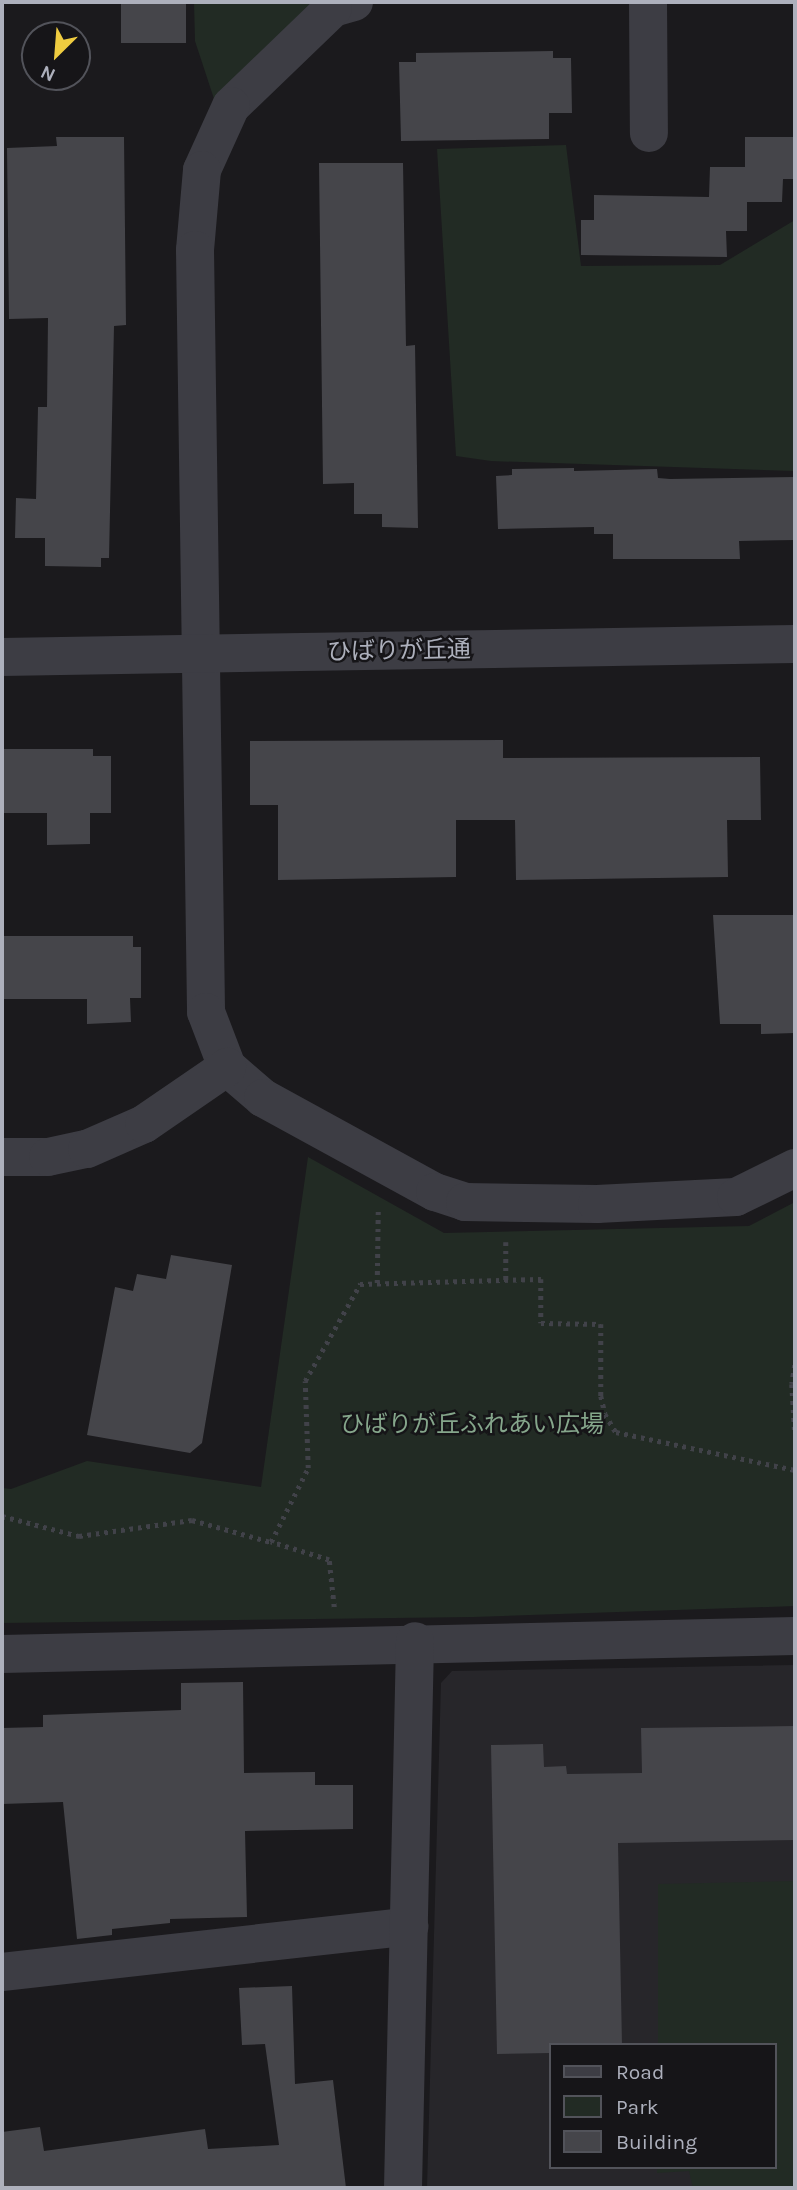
<!DOCTYPE html>
<meta charset="utf-8">
<style>
body{margin:0}
#map{position:relative;width:797px;height:2190px;overflow:hidden;background:#1b1a1d;font-family:Karla,"Noto Sans JP",sans-serif}
div>[style]{position:absolute}
.built>*{inset:0;background:#27262a}
.green>*{inset:0;background:#222b24}
.building>*{inset:0;background:#45454a;transform-origin:0 0}
.path>*{height:4.5px;margin-top:-2.25px;transform-origin:0;background:repeating-linear-gradient(90deg,#414249 0 3.5px,transparent 0 8.5px)}
.minor>*{height:38px;margin:-19px;padding:0 19px;transform-origin:19px;border-radius:19px;background:#3d3d44}
span{translate:-50% -50%;white-space:nowrap;text-align:center;line-height:1.15;-webkit-text-stroke:5px #161518;paint-order:stroke}
.street-label{font-size:24px;color:#adb0bc}
.park-label{font-size:24px;color:#85a68b}
.frame{position:absolute;inset:0;border:4px solid #adb0bc;pointer-events:none}
.legend{position:absolute;left:549px;top:2043px;width:228px;height:126px;box-sizing:border-box;background:#161518;border:2px solid #52535a;margin:0;padding:9px 12px;list-style:none;font-size:21px;color:#adb0bc}
.legend li{display:flex;align-items:center;gap:14px;height:35px}
.legend b{width:35px;border:2px solid #52535a}
.north{position:absolute;left:21px;top:21px;width:70px;height:70px;box-sizing:border-box;background:#161518;border:2px solid #52535a;border-radius:50%;rotate:205deg;font-size:19px;font-weight:700;line-height:28px;text-align:center;color:#adb0bc}
.north::after{content:'';display:block;margin:auto;width:24px;height:32px;background:#efcc40;clip-path:polygon(50% 0,100% 100%,50% 72%,0 100%)}
</style>
<div id="map">
<div class="built">
<i style="clip-path:polygon(evenodd,795px 1665px,795px 2188px,427px 2188px,441px 1683px,452px 1671px,795px 1665px,550px 2045px,774px 2045px,774px 2167px,550px 2167px,550px 2045px)"></i>
</div>
<div class="green">
<i style="clip-path:polygon(194px 2px,331px 2px,216px 105px,195px 41px)"></i>
<i style="clip-path:polygon(566px 145px,581px 266px,720px 265px,795px 220px,795px 471px,491px 461px,456px 456px,437px 149px)"></i>
<i style="clip-path:polygon(308px 1157px,444px 1233px,749px 1226px,795px 1202px,795px 1606px,473px 1617px,2px 1623px,2px 1488px,11px 1489px,87px 1461px,261px 1487px)"></i>
<i style="clip-path:polygon(795px 1881px,795px 2188px,693px 2188px,689px 2171px,657px 2173px,657px 2167px,774px 2167px,774px 2045px,658px 2045px,658px 1884px)"></i>
</div>
<div class="building">
<i style="left:121px;top:2px;width:65px;height:41px"></i>
<i style="clip-path:polygon(553px 51px,553px 58px,571px 58px,572px 113px,549px 113px,549px 139px,401px 141px,399px 62px,416px 62px,416px 53px)"></i>
<i style="clip-path:polygon(56px 137px,124px 137px,126px 325px,114px 326px,109px 558px,101px 558px,101px 567px,45px 566px,45px 538px,15px 538px,16px 498px,36px 499px,38px 407px,47px 407px,48px 318px,9px 319px,7px 148px,57px 146px)"></i>
<i style="clip-path:polygon(745px 137px,795px 137px,795px 179px,783px 179px,782px 202px,747px 202px,747px 231px,726px 231px,727px 257px,581px 255px,581px 220px,594px 220px,594px 195px,709px 197px,710px 167px,745px 167px)"></i>
<i style="clip-path:polygon(319px 163px,403px 163px,406px 346px,415px 345px,418px 528px,382px 527px,382px 514px,354px 514px,354px 483px,323px 484px)"></i>
<i style="clip-path:polygon(574px 468px,574px 471px,657px 469px,658px 478px,670px 479px,795px 477px,795px 540px,739px 541px,740px 559px,613px 559px,613px 534px,594px 534px,594px 527px,498px 529px,496px 476px,512px 475px,512px 469px)"></i>
<i style="clip-path:polygon(503px 740px,503px 758px,760px 757px,761px 820px,727px 820px,728px 877px,516px 880px,515px 820px,456px 820px,456px 877px,278px 880px,278px 805px,250px 805px,250px 741px)"></i>
<i style="clip-path:polygon(2px 749px,93px 749px,93px 756px,111px 756px,111px 813px,90px 813px,90px 844px,47px 845px,47px 813px,2px 813px)"></i>
<i style="clip-path:polygon(713px 915px,795px 915px,795px 1033px,761px 1034px,761px 1024px,720px 1024px)"></i>
<i style="clip-path:polygon(2px 936px,133px 936px,133px 947px,141px 947px,141px 998px,130px 998px,131px 1022px,87px 1024px,87px 999px,2px 999px)"></i>
<i style="clip-path:polygon(171px 1255px,232px 1265px,202px 1443px,190px 1453px,87px 1435px,115px 1287px,133px 1291px,137px 1274px,166px 1279px)"></i>
<i style="clip-path:polygon(243px 1682px,244px 1773px,315px 1772px,315px 1785px,353px 1785px,353px 1829px,245px 1831px,247px 1917px,170px 1919px,170px 1923px,112px 1929px,112px 1935px,77px 1939px,63px 1802px,2px 1804px,2px 1728px,43px 1727px,43px 1715px,181px 1710px,181px 1683px)"></i>
<i style="clip-path:polygon(795px 1726px,795px 1840px,618px 1843px,622px 2045px,550px 2045px,550px 2053px,497px 2054px,491px 1745px,543px 1744px,544px 1767px,566px 1766px,567px 1774px,642px 1773px,641px 1728px)"></i>
<i style="clip-path:polygon(292px 1986px,295px 2084px,333px 2080px,346px 2188px,2px 2188px,2px 2132px,40px 2127px,44px 2151px,205px 2129px,208px 2149px,279px 2145px,265px 2044px,242px 2045px,239px 1988px)"></i>
</div>
<div class="path">
<i style="left:506px;top:1242px;width:38px;rotate:90deg"></i>
<i style="left:377px;top:1283px;width:76px;rotate:-89.2deg"></i>
<i style="left:795px;top:1365px;width:19px;rotate:99deg"></i>
<i style="left:792px;top:1384px;width:50px;rotate:86.6deg"></i>
<i style="left:2px;top:1516px;width:80px;rotate:14.6deg"></i>
<i style="left:79px;top:1536px;width:114px;rotate:-8.1deg"></i>
<i style="left:192px;top:1520px;width:82px;rotate:15.6deg"></i>
<i style="left:334px;top:1607px;width:47px;rotate:-96.1deg"></i>
<i style="left:329px;top:1560px;width:61px;rotate:-162.8deg"></i>
<i style="left:271px;top:1542px;width:83px;rotate:-63.4deg"></i>
<i style="left:308px;top:1468px;width:87px;rotate:-92deg"></i>
<i style="left:305px;top:1381px;width:112px;rotate:-60.4deg"></i>
<i style="left:360px;top:1284px;width:181px;rotate:-1.6deg"></i>
<i style="left:541px;top:1279px;width:44px;rotate:90deg"></i>
<i style="left:541px;top:1323px;width:60px;rotate:1deg"></i>
<i style="left:601px;top:1324px;width:72px;rotate:90deg"></i>
<i style="left:601px;top:1396px;width:18px;rotate:77deg"></i>
<i style="left:605px;top:1414px;width:21px;rotate:59deg"></i>
<i style="left:616px;top:1432px;width:183px;rotate:12deg"></i>
</div>
<div class="minor">
<i style="left:354px;top:2px;width:22px;rotate:164deg"></i>
<i style="left:333px;top:8px;width:141px;rotate:136.1deg"></i>
<i style="left:231px;top:106px;width:70px;rotate:114.4deg"></i>
<i style="left:202px;top:170px;width:80px;rotate:95deg"></i>
<i style="left:195px;top:250px;width:762px;rotate:89.17deg"></i>
<i style="left:206px;top:1012px;width:59px;rotate:69.1deg"></i>
<i style="left:227px;top:1067px;width:48px;rotate:40.7deg"></i>
<i style="left:263px;top:1098px;width:196px;rotate:28.7deg"></i>
<i style="left:435px;top:1192px;width:32px;rotate:18deg"></i>
<i style="left:465px;top:1202px;width:132px;rotate:0.9deg"></i>
<i style="left:597px;top:1204px;width:139px;rotate:-2.9deg"></i>
<i style="left:736px;top:1197px;width:66px;rotate:-26.2deg"></i>
<i style="left:648px;top:2px;width:131px;rotate:89.6deg"></i>
<i style="left:2px;top:657px;width:793px;rotate:-0.94deg"></i>
<i style="left:2px;top:1157px;width:46px"></i>
<i style="left:48px;top:1157px;width:40px;rotate:-12deg"></i>
<i style="left:87px;top:1149px;width:62px;rotate:-23.7deg"></i>
<i style="left:144px;top:1124px;width:101px;rotate:-34.5deg"></i>
<i style="left:2px;top:1654px;width:793px;rotate:-1.3deg"></i>
<i style="left:2px;top:1972px;width:410px;rotate:-6.4deg"></i>
<i style="left:403px;top:2188px;width:547px;rotate:-88.74deg"></i>
</div>
<div class="street-label">
<span style="left:399px;top:651px;rotate:-1deg">ひばりが丘通</span>
</div>
<div class="park-label">
<span style="left:472px;top:1425px">ひばりが丘ふれあい広場</span>
</div>
<div class="frame"></div>
<ul class="legend">
<li><b style="height:9px;background:#3d3d44"></b>Road</li>
<li><b style="height:19px;background:#222b24"></b>Park</li>
<li><b style="height:19px;background:#45454a"></b>Building</li>
</ul>
<div class="north">N</div>
</div>
